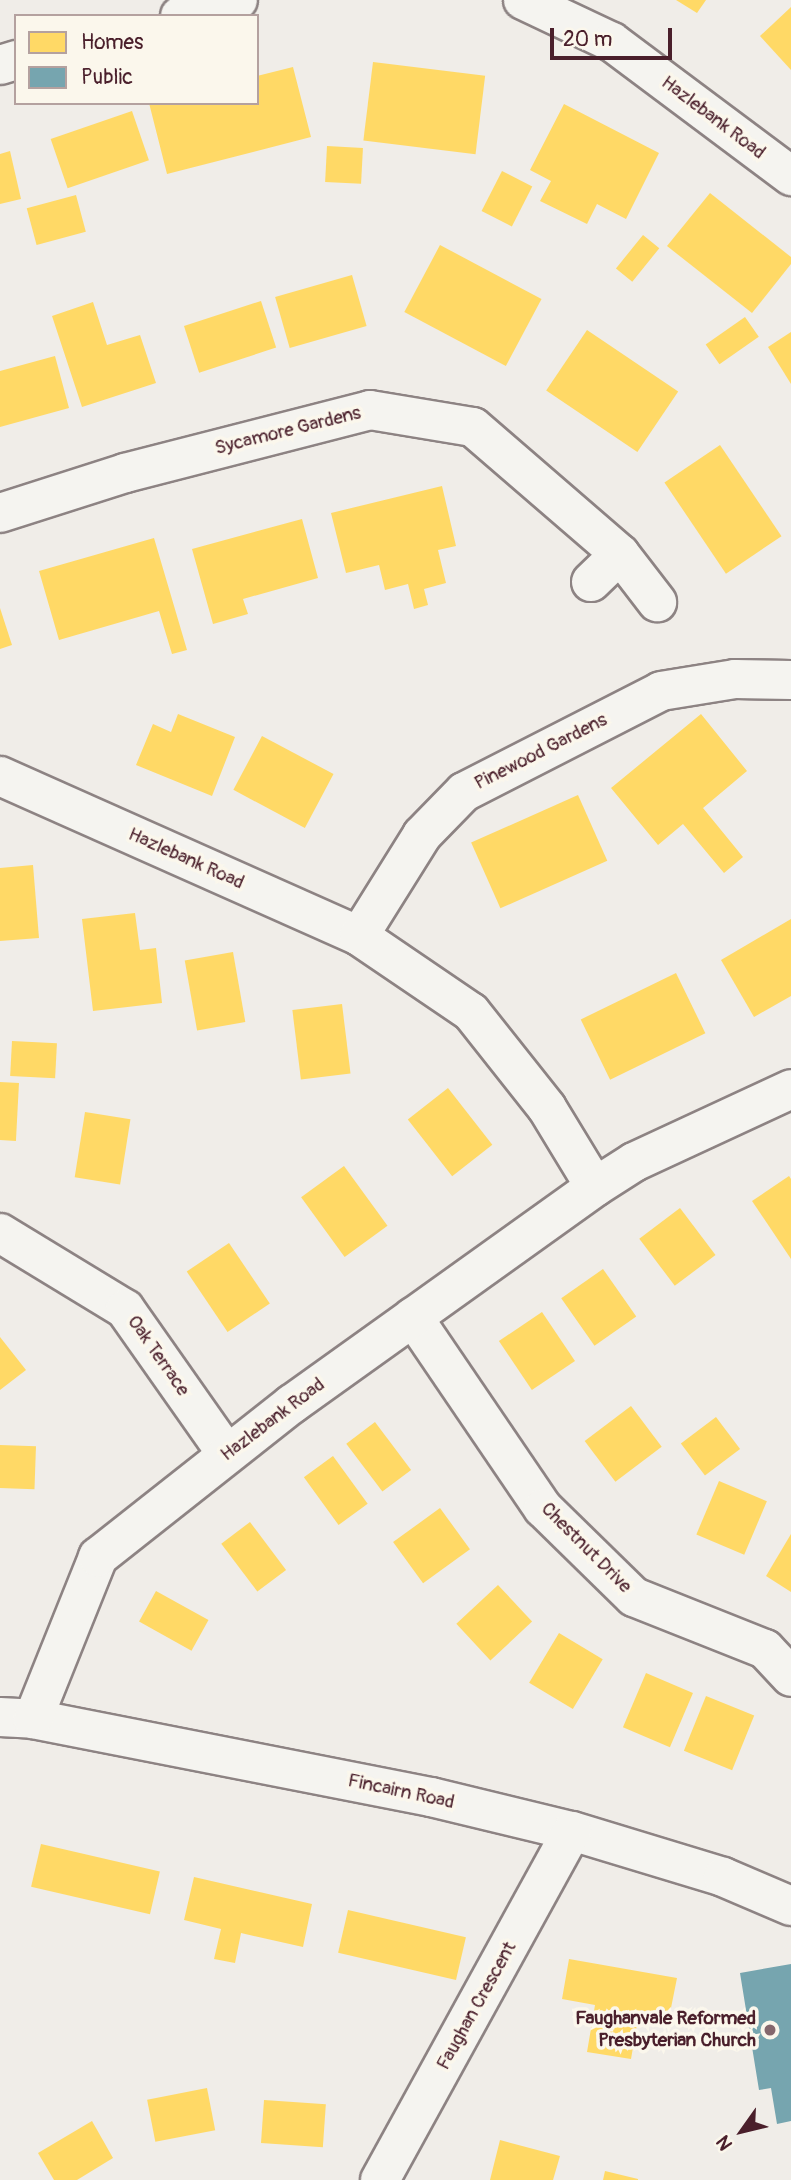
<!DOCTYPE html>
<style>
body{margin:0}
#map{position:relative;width:791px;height:2180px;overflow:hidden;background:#f0ede8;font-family:Pangolin,sans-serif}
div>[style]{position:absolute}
.homes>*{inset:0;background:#ffd966;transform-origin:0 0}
.public>*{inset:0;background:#76a5af}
.roads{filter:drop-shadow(2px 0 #8d8383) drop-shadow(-2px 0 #8d8383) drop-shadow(0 2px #8d8383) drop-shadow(0 -2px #8d8383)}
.minor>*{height:38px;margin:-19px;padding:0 19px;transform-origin:19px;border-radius:19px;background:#f5f4f0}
.dots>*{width:19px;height:19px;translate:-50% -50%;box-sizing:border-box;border:4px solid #fbf7ec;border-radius:50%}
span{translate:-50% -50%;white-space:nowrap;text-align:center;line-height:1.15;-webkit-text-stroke:7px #fbf7ec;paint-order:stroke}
.street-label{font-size:19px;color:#4a1f2b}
.poi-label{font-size:19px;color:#4a1f2b;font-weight:700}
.right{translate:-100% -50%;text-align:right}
.legend{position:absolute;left:14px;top:14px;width:245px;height:91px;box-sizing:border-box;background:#fbf7ec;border:2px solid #b4a19f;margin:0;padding:9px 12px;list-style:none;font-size:21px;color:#4a1f2b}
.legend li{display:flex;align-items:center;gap:14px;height:35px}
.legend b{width:35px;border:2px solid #b4a19f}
.north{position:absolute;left:707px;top:2096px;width:70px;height:70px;-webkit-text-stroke:5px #fbf7ec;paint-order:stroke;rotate:236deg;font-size:19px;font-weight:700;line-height:28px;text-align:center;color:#4a1f2b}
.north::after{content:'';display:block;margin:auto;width:24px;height:32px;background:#4a1f2b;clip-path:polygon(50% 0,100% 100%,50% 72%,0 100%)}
.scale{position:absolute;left:550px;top:28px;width:122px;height:32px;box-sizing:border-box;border:4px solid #4a1f2b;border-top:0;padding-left:9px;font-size:21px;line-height:24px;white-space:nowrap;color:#4a1f2b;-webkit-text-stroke:5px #fbf7ec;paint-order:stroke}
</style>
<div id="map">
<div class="homes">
<i style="clip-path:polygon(676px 0,706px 0,697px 13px)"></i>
<i style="clip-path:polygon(791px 7px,791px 70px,760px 36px)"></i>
<i style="left:373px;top:62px;width:113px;height:79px;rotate:7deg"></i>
<i style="clip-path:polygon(293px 67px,311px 137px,167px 174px,149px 103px,257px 103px,257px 76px)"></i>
<i style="clip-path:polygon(564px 104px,659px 153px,626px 219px,597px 204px,587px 224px,540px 201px,551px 181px,530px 170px)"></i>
<i style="left:132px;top:111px;width:52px;height:86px;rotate:71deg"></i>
<i style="left:327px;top:146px;width:36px;height:36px;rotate:3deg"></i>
<i style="clip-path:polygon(10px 151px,21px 199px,0 204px,0 154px)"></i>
<i style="left:502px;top:171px;width:34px;height:45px;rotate:27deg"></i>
<i style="clip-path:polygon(710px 193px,791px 257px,791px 264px,752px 313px,667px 246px)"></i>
<i style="left:76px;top:195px;width:38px;height:51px;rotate:75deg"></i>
<i style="left:643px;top:235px;width:21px;height:43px;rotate:39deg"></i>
<i style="left:440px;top:245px;width:115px;height:76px;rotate:28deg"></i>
<i style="left:352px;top:275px;width:53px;height:80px;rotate:74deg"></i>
<i style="left:261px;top:301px;width:49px;height:81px;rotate:72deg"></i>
<i style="clip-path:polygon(93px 302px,107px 345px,140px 335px,156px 383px,82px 407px,52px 316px)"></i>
<i style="left:745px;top:317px;width:24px;height:48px;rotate:55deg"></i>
<i style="left:587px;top:330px;width:110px;height:73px;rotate:34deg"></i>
<i style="clip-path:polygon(791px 332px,791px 384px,768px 347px)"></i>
<i style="clip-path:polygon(55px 356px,69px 408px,0 427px,0 371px)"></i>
<i style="left:720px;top:445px;width:110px;height:67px;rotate:56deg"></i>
<i style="clip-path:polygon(442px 486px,456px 546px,438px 550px,446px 583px,424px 589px,428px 605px,414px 609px,408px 584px,385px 590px,379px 565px,346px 573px,331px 513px)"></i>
<i style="clip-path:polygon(302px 519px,318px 578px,243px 599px,248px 614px,213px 624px,192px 549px)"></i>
<i style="clip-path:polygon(154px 538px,187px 650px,172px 654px,159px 611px,59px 640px,39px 571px)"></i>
<i style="clip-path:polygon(0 608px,12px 645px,0 649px)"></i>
<i style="clip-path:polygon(178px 714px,235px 737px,212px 796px,136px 765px,153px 724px,171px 732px)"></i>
<i style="clip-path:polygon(701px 714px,747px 771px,703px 808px,743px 857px,724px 873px,683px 824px,658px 845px,611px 788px)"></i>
<i style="left:262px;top:736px;width:81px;height:61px;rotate:28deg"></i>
<i style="left:578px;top:795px;width:72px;height:117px;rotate:66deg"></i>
<i style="clip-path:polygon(33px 865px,39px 938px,0 941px,0 868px)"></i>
<i style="clip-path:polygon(135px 913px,140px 950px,156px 948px,162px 1003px,93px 1011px,82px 919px)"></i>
<i style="clip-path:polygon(791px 919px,791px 996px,754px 1017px,721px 960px)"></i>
<i style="left:233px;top:952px;width:71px;height:49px;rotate:80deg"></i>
<i style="left:676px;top:973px;width:67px;height:106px;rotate:64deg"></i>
<i style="left:342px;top:1004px;width:70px;height:50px;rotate:83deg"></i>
<i style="left:12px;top:1041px;width:45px;height:35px;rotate:3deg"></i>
<i style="left:0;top:1082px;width:19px;height:58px;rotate:3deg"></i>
<i style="left:448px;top:1088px;width:72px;height:51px;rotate:52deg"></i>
<i style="left:85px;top:1112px;width:46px;height:66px;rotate:9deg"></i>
<i style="left:344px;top:1166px;width:74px;height:53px;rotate:54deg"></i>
<i style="clip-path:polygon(789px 1176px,791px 1179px,791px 1259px,752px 1201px)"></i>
<i style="left:680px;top:1208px;width:59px;height:51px;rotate:53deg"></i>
<i style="left:229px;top:1243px;width:73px;height:51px;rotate:56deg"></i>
<i style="left:603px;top:1269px;width:58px;height:51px;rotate:55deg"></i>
<i style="left:542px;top:1312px;width:59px;height:52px;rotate:56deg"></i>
<i style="clip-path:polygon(0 1337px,26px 1370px,0 1390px)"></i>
<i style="left:631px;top:1406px;width:51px;height:58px;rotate:53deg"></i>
<i style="left:716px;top:1417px;width:40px;height:44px;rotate:53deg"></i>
<i style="left:375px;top:1422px;width:60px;height:36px;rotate:53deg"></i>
<i style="left:0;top:1445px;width:36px;height:43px;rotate:2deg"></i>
<i style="left:333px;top:1456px;width:59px;height:36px;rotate:54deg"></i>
<i style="left:719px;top:1481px;width:52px;height:58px;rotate:23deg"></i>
<i style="left:440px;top:1508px;width:51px;height:58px;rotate:54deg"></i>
<i style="left:250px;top:1522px;width:60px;height:36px;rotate:53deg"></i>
<i style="clip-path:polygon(791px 1534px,791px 1592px,766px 1576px)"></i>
<i style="left:498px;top:1585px;width:50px;height:57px;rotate:47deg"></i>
<i style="left:156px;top:1591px;width:60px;height:35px;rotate:29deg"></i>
<i style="left:559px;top:1633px;width:51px;height:58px;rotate:31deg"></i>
<i style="left:646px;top:1673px;width:51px;height:59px;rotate:23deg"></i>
<i style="left:706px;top:1696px;width:52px;height:59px;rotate:22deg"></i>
<i style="left:41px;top:1844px;width:122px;height:44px;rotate:13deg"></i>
<i style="clip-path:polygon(194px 1877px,312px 1904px,303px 1947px,241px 1933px,235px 1963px,214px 1959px,221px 1929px,184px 1920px)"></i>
<i style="left:348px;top:1910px;width:121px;height:44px;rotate:13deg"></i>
<i style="clip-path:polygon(569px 1959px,677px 1978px,669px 2018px,639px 2013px,631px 2059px,587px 2052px,595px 2005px,562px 1999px)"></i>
<i style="left:207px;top:2088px;width:43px;height:61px;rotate:79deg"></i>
<i style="left:264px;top:2100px;width:62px;height:43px;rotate:4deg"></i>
<i style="clip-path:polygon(92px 2121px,113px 2158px,77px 2180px,54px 2180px,38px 2153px)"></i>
<i style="clip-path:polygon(500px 2140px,560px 2156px,553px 2180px,490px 2180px)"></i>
<i style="clip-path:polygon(605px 2171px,638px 2179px,638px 2180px,603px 2180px)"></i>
</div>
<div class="public">
<i style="clip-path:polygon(791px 1964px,791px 2121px,777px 2124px,771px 2088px,759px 2090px,740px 1973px)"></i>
</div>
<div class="roads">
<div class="minor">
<i style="left:523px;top:0;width:98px;rotate:25.3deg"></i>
<i style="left:612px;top:42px;width:224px;rotate:36.8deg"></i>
<i style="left:180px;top:16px;width:60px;rotate:-15.4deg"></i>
<i style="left:0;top:65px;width:17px;rotate:-17deg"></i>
<i style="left:0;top:513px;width:131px;rotate:-17.7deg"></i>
<i style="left:125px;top:473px;width:253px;rotate:-14.4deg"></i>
<i style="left:370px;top:410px;width:104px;rotate:9.4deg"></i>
<i style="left:473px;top:427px;width:194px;rotate:40.8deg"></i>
<i style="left:620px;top:554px;width:61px;rotate:52.4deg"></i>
<i style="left:591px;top:582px;width:40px;rotate:-44deg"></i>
<i style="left:0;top:776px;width:393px;rotate:24deg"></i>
<i style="left:359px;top:936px;width:135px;rotate:34.2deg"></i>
<i style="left:471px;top:1012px;width:122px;rotate:51.6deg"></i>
<i style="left:547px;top:1108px;width:92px;rotate:58.7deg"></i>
<i style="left:359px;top:936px;width:119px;rotate:-58deg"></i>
<i style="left:422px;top:835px;width:60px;rotate:-45.7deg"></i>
<i style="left:464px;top:792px;width:221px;rotate:-27.1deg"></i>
<i style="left:661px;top:691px;width:75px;rotate:-9.2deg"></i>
<i style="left:735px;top:679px;width:56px;rotate:1deg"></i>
<i style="left:0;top:1233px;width:146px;rotate:31.3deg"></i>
<i style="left:125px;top:1309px;width:177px;rotate:54.9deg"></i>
<i style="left:413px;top:1317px;width:231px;rotate:55.8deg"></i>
<i style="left:543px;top:1508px;width:127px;rotate:44.4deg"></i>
<i style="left:634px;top:1597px;width:141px;rotate:21.7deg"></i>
<i style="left:765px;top:1649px;width:38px;rotate:47deg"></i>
<i style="left:0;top:1717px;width:33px;rotate:3deg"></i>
<i style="left:33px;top:1719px;width:406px;rotate:11.1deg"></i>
<i style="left:431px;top:1797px;width:145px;rotate:13.6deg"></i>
<i style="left:572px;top:1831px;width:158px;rotate:16.9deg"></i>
<i style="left:723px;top:1877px;width:74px;rotate:23.1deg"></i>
<i style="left:33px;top:1719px;width:175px;rotate:-68.1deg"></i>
<i style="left:98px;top:1557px;width:247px;rotate:-38.3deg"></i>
<i style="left:292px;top:1404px;width:373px;rotate:-35.6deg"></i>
<i style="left:595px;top:1187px;width:46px;rotate:-32.7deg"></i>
<i style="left:634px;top:1162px;width:173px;rotate:-24.9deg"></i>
<i style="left:380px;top:2180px;width:398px;rotate:-61.2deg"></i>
</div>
</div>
<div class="dots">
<i style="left:770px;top:2030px;background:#84676d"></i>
</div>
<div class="street-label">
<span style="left:713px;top:118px;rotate:37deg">Hazlebank Road</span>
<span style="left:288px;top:431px;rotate:-14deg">Sycamore Gardens</span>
<span style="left:541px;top:752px;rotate:-27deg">Pinewood Gardens</span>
<span style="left:186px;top:859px;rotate:24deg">Hazlebank Road</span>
<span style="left:158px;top:1356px;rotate:55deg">Oak Terrace</span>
<span style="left:273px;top:1420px;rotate:-37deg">Hazlebank Road</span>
<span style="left:586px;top:1548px;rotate:45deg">Chestnut Drive</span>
<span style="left:401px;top:1792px;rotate:12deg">Fincairn Road</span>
<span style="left:477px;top:2006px;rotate:-61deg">Faughan Crescent</span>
</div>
<div class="poi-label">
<span class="right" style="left:756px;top:2030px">Faughanvale Reformed<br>Presbyterian Church</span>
</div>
<ul class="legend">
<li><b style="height:19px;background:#ffd966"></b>Homes</li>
<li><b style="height:19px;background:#76a5af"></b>Public</li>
</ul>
<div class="north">N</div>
<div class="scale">20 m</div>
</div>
